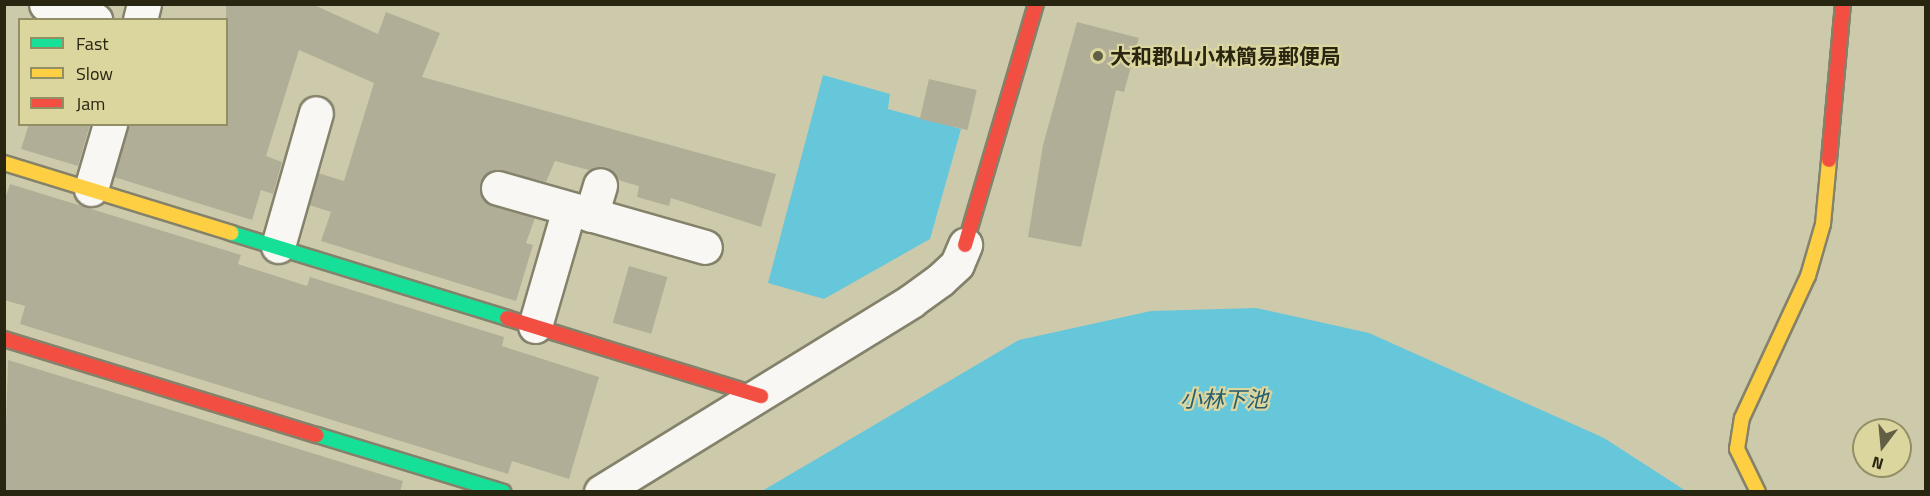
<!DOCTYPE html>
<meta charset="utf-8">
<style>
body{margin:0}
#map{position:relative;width:1930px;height:496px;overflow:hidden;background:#cdcaac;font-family:"Titillium Web","Noto Sans JP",sans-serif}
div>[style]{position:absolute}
.water>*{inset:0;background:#66c6da}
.building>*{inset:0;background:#b1ae97;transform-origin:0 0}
.roads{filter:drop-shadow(2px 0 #84826b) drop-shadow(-2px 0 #84826b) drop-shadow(0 2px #84826b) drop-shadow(0 -2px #84826b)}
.street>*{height:33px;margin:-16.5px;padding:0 16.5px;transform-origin:16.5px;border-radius:16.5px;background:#f8f7f3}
.fast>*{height:14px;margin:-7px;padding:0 7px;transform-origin:7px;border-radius:7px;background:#16e098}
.slow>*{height:14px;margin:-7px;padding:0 7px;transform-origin:7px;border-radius:7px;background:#ffcf43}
.jam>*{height:14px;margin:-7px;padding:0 7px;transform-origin:7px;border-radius:7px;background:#f24e42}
.dots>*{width:16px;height:16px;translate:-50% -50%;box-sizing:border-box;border:3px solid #dbd59e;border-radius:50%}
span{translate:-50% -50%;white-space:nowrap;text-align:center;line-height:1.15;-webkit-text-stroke:4.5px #dbd59e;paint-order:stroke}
.poi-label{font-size:21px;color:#282510;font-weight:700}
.left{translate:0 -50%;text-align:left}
.water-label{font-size:22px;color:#275d6e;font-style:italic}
.frame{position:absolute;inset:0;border:6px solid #282510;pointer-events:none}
.legend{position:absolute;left:18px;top:18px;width:210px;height:108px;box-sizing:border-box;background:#dbd59e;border:2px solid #938f65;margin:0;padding:8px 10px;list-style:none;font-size:18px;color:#282510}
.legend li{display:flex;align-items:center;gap:12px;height:30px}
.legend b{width:30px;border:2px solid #938f65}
.north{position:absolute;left:1852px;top:418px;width:60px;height:60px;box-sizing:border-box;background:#dbd59e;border:2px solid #938f65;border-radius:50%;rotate:196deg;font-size:16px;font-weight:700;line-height:24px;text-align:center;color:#282510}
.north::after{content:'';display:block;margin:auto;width:21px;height:27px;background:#625f47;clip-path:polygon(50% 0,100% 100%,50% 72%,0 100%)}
</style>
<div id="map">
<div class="water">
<i style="clip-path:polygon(823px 75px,890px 94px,888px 109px,961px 129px,930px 239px,824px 299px,768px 283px)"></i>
<i style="clip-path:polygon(1256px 308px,1369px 333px,1604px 438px,1686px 491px,762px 491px,1019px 340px,1151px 311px)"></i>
</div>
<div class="building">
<i style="clip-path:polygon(226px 4px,312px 4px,378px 34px,386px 12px,440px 33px,422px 77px,776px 174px,761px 227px,671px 198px,669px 206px,637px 197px,639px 186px,621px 181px,606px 167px,589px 170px,555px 161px,546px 182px,494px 170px,480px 183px,485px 201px,535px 218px,526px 243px,533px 245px,516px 301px,321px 241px,331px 212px,309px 205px,318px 173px,344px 181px,374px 83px,299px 50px,266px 156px,282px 162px,273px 194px,261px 190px,252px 220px,114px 177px,128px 124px,226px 124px)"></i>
<i style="clip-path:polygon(1077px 22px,1139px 38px,1124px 92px,1116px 90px,1081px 247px,1028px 237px,1043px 145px)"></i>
<i style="left:929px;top:79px;width:49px;height:41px;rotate:13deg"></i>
<i style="clip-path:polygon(29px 124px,90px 124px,78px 166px,21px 149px)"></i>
<i style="clip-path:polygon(10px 184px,241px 255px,238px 264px,307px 286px,310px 277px,504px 337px,502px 346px,599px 377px,569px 479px,512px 461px,508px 474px,20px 324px,25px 306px,4px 300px,4px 201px)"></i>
<i style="left:629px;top:266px;width:40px;height:59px;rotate:16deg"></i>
<i style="clip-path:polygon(8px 360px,403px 481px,400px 492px,4px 492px)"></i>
</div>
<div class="roads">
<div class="street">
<i style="left:46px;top:4px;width:52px;rotate:18.1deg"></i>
<i style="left:140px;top:20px;width:16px;rotate:-76deg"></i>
<i style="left:498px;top:188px;width:215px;rotate:15.9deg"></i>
<i style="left:91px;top:189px;width:68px;rotate:-73.7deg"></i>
<i style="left:591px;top:215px;width:31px;rotate:-73deg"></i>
<i style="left:278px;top:246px;width:138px;rotate:-74.1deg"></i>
<i style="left:535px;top:326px;width:122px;rotate:-73.8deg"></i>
<i style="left:601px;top:492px;width:364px;rotate:-31.6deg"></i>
<i style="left:911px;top:301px;width:36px;rotate:-36deg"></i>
<i style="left:940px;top:280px;width:23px;rotate:-43deg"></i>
<i style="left:957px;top:264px;width:21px;rotate:-67deg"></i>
</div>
<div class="fast">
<i style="left:231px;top:233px;width:289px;rotate:17.1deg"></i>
<i style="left:317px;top:435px;width:195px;rotate:17deg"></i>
</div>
<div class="slow">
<i style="left:4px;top:163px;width:238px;rotate:17.1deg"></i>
<i style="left:1758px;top:492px;width:48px;rotate:-116deg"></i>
<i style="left:1737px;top:449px;width:31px;rotate:-81deg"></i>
<i style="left:1742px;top:418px;width:157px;rotate:-65.1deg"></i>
<i style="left:1808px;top:276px;width:54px;rotate:-73.9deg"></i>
<i style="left:1823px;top:224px;width:64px;rotate:-84.6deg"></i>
</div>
<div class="jam">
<i style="left:1829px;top:160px;width:157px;rotate:-84.9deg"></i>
<i style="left:965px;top:245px;width:251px;rotate:-73.6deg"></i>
<i style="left:507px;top:318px;width:266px;rotate:17.1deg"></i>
<i style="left:4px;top:339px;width:327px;rotate:17.1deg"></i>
</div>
</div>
<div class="dots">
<i style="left:1098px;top:56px;background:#625f47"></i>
</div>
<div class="poi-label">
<span class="left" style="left:1110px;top:56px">大和郡山小林簡易郵便局</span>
</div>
<div class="water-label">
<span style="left:1224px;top:400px">小林下池</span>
</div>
<div class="frame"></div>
<ul class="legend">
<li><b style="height:8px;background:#16e098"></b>Fast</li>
<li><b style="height:8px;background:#ffcf43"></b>Slow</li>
<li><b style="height:8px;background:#f24e42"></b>Jam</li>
</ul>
<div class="north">N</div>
</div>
